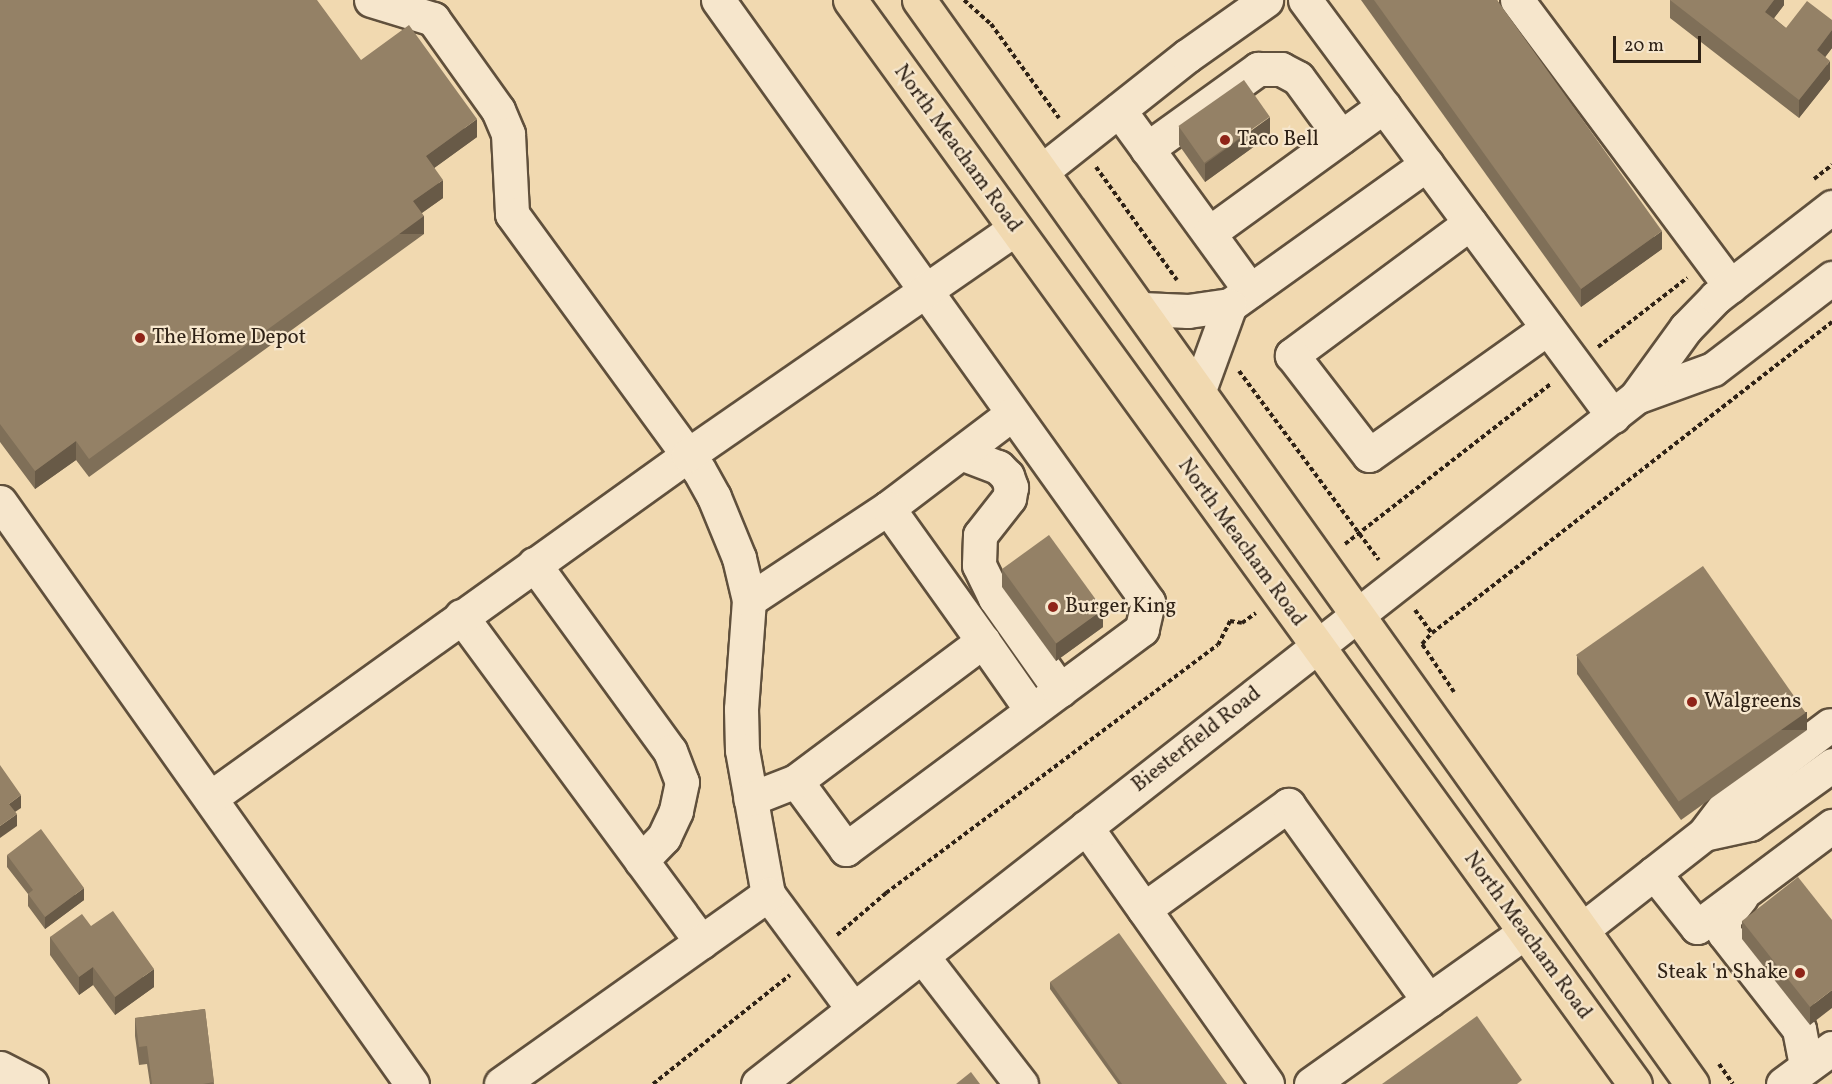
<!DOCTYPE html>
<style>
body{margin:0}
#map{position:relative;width:1832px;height:1084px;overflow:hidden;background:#f1d9b0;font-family:Vollkorn,serif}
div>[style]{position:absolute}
.path>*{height:4px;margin-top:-2px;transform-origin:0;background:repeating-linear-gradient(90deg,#2f2216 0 4.5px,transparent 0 7.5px)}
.roads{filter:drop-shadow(2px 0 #60503c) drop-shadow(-2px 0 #60503c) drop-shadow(0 2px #60503c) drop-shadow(0 -2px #60503c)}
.minor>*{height:33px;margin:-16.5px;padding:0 16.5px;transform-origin:16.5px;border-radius:16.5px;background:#f6e6cc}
.major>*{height:33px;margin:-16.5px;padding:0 16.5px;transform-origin:16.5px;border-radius:16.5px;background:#f1d9b0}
.wall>*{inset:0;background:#7f6f58}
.shaded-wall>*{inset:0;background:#685a47;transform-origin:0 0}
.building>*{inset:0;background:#948166;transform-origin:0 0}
.dots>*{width:16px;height:16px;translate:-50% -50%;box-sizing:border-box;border:3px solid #f6e6cc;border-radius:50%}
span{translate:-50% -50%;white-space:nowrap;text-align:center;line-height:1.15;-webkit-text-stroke:4.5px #f6e6cc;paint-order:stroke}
.poi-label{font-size:21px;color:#2f2216}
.left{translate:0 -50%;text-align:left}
.right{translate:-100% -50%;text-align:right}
.street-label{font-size:21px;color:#2f2216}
.scale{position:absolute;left:1613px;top:36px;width:88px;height:27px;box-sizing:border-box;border:3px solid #2f2216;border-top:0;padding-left:8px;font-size:18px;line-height:21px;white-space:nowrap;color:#2f2216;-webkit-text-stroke:4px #f6e6cc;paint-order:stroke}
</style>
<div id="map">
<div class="path">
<i style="left:964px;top:0;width:36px;rotate:42deg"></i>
<i style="left:991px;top:24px;width:116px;rotate:54.1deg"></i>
<i style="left:1096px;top:167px;width:139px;rotate:54.4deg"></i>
<i style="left:1814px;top:179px;width:23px;rotate:-38deg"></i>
<i style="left:1598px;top:347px;width:113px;rotate:-37.8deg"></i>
<i style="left:1239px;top:371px;width:235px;rotate:53.5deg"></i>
<i style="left:1345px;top:544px;width:262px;rotate:-37.9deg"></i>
<i style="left:1415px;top:610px;width:29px;rotate:54deg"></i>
<i style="left:1454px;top:692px;width:58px;rotate:-123.7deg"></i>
<i style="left:1422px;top:644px;width:15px;rotate:-48deg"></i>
<i style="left:1432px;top:633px;width:507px;rotate:-37.87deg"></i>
<i style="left:837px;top:935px;width:65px;rotate:-40.6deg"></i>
<i style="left:886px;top:893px;width:414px;rotate:-36.8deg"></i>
<i style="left:1218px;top:645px;width:27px;rotate:-63deg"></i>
<i style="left:1230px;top:621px;width:12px;rotate:9deg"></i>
<i style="left:1242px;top:623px;width:17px;rotate:-36deg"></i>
<i style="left:1719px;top:1064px;width:24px;rotate:55deg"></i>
<i style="left:653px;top:1084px;width:175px;rotate:-38.5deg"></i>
</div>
<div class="roads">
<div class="minor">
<i style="left:371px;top:0;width:65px;rotate:17deg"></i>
<i style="left:433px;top:19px;width:112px;rotate:54.5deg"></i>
<i style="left:498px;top:110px;width:26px;rotate:67deg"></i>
<i style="left:508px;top:134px;width:80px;rotate:87.1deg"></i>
<i style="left:512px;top:214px;width:317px;rotate:53.9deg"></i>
<i style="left:699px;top:470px;width:31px;rotate:61deg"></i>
<i style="left:714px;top:497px;width:66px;rotate:67.7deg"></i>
<i style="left:739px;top:558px;width:43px;rotate:76.6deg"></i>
<i style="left:749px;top:600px;width:109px;rotate:94.2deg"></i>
<i style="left:741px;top:709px;width:41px;rotate:88.6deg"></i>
<i style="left:742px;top:750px;width:146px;rotate:79.8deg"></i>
<i style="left:768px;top:894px;width:143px;rotate:53.5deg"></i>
<i style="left:718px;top:0;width:740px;rotate:54.46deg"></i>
<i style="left:1148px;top:602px;width:28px;rotate:103deg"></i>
<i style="left:1142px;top:629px;width:369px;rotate:143.4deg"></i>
<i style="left:846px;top:849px;width:84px;rotate:-126.3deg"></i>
<i style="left:796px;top:781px;width:49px;rotate:158.6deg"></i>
<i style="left:1305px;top:0;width:518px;rotate:53.48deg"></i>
<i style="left:1517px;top:0;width:357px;rotate:53.3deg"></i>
<i style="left:1119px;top:110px;width:223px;rotate:54deg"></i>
<i style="left:1147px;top:149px;width:137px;rotate:-35.8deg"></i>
<i style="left:1258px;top:69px;width:23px"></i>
<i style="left:1281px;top:69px;width:19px;rotate:28deg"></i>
<i style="left:1298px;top:78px;width:73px;rotate:53.9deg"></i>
<i style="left:1043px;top:170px;width:184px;rotate:-38.4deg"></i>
<i style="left:1187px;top:56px;width:97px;rotate:-35.3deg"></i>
<i style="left:1470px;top:223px;width:222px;rotate:143.4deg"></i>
<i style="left:1292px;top:355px;width:126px;rotate:52.4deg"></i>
<i style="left:1369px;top:455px;width:219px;rotate:-35.4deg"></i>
<i style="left:1209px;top:233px;width:216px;rotate:-36deg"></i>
<i style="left:1142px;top:309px;width:46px;rotate:2.5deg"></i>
<i style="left:1188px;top:311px;width:42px;rotate:-8.1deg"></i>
<i style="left:1230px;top:305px;width:242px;rotate:-35.6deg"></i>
<i style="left:1199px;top:390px;width:90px;rotate:-70deg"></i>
<i style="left:1636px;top:397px;width:82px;rotate:-20deg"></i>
<i style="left:1713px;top:369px;width:150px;rotate:-37.4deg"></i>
<i style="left:961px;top:453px;width:40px;rotate:21deg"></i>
<i style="left:998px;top:467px;width:13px;rotate:45deg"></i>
<i style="left:1007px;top:476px;width:12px;rotate:70deg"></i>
<i style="left:1011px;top:487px;width:11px;rotate:100deg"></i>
<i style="left:1009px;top:498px;width:47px;rotate:128.1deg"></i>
<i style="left:980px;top:535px;width:30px;rotate:92deg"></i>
<i style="left:979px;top:565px;width:37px;rotate:64deg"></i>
<i style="left:995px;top:598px;width:113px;rotate:54.8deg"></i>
<i style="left:0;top:502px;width:713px;rotate:54.71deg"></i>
<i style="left:888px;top:508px;width:156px;rotate:-37.2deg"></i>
<i style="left:534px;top:564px;width:231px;rotate:54deg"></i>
<i style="left:670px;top:751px;width:33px;rotate:69deg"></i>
<i style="left:682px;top:782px;width:30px;rotate:102deg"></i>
<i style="left:676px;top:811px;width:29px;rotate:115deg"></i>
<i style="left:664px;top:837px;width:33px;rotate:134deg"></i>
<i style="left:749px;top:600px;width:167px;rotate:-33.5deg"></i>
<i style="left:888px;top:508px;width:163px;rotate:54.5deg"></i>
<i style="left:461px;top:616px;width:405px;rotate:53.6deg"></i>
<i style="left:796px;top:781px;width:234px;rotate:-36.8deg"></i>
<i style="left:983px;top:641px;width:85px;rotate:55deg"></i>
<i style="left:210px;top:798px;width:588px;rotate:-35.66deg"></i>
<i style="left:688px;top:455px;width:397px;rotate:-34.7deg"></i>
<i style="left:1086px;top:827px;width:314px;rotate:54.8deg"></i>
<i style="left:1704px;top:834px;width:47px;rotate:-12.3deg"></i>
<i style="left:1750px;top:824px;width:101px;rotate:-35.7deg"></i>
<i style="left:1654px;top:873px;width:69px;rotate:51.5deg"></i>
<i style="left:1697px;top:927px;width:169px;rotate:-36.8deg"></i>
<i style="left:1741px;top:897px;width:28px;rotate:128deg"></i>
<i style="left:1724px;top:919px;width:14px;rotate:90deg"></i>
<i style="left:1724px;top:933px;width:122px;rotate:52deg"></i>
<i style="left:1799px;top:1029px;width:37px;rotate:79deg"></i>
<i style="left:1144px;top:909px;width:178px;rotate:-35.8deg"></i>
<i style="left:1288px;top:805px;width:241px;rotate:54.3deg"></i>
<i style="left:1584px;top:928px;width:152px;rotate:-38.1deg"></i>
<i style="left:1704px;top:834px;width:39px;rotate:-53deg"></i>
<i style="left:1727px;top:803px;width:129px;rotate:-37.1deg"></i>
<i style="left:922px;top:956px;width:162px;rotate:52.3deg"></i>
<i style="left:0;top:1068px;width:35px;rotate:27deg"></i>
<i style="left:501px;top:1084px;width:328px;rotate:-35.4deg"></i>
<i style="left:758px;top:1084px;width:1115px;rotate:-38.04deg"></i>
<i style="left:1636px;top:397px;width:85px;rotate:-54.1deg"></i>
<i style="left:1686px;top:328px;width:43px;rotate:-45.9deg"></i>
<i style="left:1716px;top:297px;width:147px;rotate:-37.8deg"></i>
<i style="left:1311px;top:1084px;width:262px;rotate:-35.4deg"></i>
<i style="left:1783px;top:1084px;width:61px;rotate:-36.3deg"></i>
</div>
<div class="major">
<i style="left:850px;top:0;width:1338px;rotate:54.09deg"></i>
<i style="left:919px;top:0;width:1331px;rotate:54.51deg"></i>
</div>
</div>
<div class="wall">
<i style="clip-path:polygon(0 0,361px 60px,477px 137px,434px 168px,443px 198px,422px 213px,424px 234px,89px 477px,76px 460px,35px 489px,0 442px)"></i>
<i style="clip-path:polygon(1361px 0,1497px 0,1662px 249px,1581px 307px)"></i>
<i style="clip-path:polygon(1670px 0,1784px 0,1784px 5px,1774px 18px,1786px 28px,1832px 20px,1832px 48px,1825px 57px,1830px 79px,1799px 118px,1670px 18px)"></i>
<i style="clip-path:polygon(1179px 127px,1270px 135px,1205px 182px,1179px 145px)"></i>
<i style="clip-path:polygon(1002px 569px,1103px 627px,1056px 661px,1002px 587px)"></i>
<i style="clip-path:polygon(1577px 656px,1807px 730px,1681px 820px,1577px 674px)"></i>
<i style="clip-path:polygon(7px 855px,84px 900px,45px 929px,28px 906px,28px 894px,7px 867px)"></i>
<i style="clip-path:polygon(1832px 920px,1810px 1025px,1742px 939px,1742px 921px)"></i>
<i style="clip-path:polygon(91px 926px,154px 987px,115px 1015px,93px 985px,79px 995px,50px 955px,50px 937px)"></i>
<i style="clip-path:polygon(1050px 982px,1227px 1084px,1118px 1084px,1050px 989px)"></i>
<i style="clip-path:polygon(205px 1009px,214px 1084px,150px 1084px,147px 1064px,139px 1065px,135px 1036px,135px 1018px)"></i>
</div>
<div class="shaded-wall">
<i style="clip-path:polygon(1774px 0,1784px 0,1784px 5px,1765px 30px,1765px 12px)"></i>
<i style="clip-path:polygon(1832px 30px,1832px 48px,1817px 68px,1817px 50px)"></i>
<i style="clip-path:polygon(1830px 61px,1830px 79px,1799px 118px,1799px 100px)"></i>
<i style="clip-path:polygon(1270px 117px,1270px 135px,1205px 182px,1205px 164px)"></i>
<i style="clip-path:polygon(477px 119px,477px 137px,426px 174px,426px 156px)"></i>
<i style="clip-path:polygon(443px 180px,443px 198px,413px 219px,413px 201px)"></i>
<i style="left:424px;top:216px;width:18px;height:414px;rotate:90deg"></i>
<i style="clip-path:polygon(1662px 231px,1662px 249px,1581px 307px,1581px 289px)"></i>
<i style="clip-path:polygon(76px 441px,76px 460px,35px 489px,35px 471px)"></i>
<i style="clip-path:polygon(1103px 609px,1103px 627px,1056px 661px,1056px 643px)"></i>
<i style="left:1807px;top:712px;width:18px;height:155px;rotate:90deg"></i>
<i style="clip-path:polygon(21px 795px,21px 808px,9px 816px,9px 804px)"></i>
<i style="clip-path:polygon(17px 814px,17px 826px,0 838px,0 826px)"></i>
<i style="clip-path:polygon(84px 888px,84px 900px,45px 929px,45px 917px)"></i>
<i style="clip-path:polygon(93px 967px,93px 985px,79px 995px,79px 977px)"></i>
<i style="clip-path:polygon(154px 969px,154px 987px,115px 1015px,115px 997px)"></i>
<i style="clip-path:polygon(1832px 990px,1832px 1008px,1810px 1025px,1810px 1007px)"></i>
</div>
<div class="building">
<i style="clip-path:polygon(0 0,317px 0,361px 60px,409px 25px,477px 119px,426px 156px,443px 180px,413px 201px,424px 216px,89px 459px,76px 441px,35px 471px,0 424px)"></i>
<i style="clip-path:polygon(1374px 0,1497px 0,1662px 231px,1581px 289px)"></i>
<i style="clip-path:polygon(1670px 0,1774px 0,1765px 12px,1786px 28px,1807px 1px,1832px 20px,1832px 30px,1817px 50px,1830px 61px,1799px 100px)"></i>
<i style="left:1244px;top:80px;width:45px;height:80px;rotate:55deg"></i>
<i style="left:1049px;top:535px;width:92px;height:58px;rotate:54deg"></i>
<i style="left:1703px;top:566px;width:179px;height:155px;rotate:55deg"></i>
<i style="clip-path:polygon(0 765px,21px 795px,9px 804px,17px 814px,0 826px)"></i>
<i style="clip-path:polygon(41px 829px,84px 888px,45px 917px,28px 894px,33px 890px,7px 855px)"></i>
<i style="clip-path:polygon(1798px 877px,1832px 920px,1832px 990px,1810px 1007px,1742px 921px)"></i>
<i style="clip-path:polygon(113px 911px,154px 969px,115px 997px,93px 967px,79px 977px,50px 937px,82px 914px,91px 926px)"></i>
<i style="clip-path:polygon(1119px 933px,1227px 1084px,1122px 1084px,1050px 982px)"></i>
<i style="clip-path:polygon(205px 1009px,214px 1082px,203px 1084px,152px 1084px,147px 1046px,139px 1047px,135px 1018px)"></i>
<i style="clip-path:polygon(1477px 1016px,1522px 1080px,1517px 1084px,1382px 1084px)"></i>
<i style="clip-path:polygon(971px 1072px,980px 1084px,956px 1084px)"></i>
</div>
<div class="dots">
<i style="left:1225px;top:140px;background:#8f2418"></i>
<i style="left:140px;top:338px;background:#8f2418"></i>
<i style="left:1053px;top:607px;background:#8f2418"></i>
<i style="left:1692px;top:702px;background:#8f2418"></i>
<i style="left:1800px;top:973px;background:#8f2418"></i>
</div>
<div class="poi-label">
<span class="left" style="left:1237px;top:140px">Taco Bell</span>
<span class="left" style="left:152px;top:338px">The Home Depot</span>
<span class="left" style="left:1065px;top:607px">Burger King</span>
<span class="left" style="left:1704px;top:702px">Walgreens</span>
<span class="right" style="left:1788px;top:973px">Steak 'n Shake</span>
</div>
<div class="street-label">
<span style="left:957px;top:149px;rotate:54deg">North Meacham Road</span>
<span style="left:1241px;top:543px;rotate:54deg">North Meacham Road</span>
<span style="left:1197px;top:740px;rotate:-38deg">Biesterfield Road</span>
<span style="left:1527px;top:936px;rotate:54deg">North Meacham Road</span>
</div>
<div class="scale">20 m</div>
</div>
